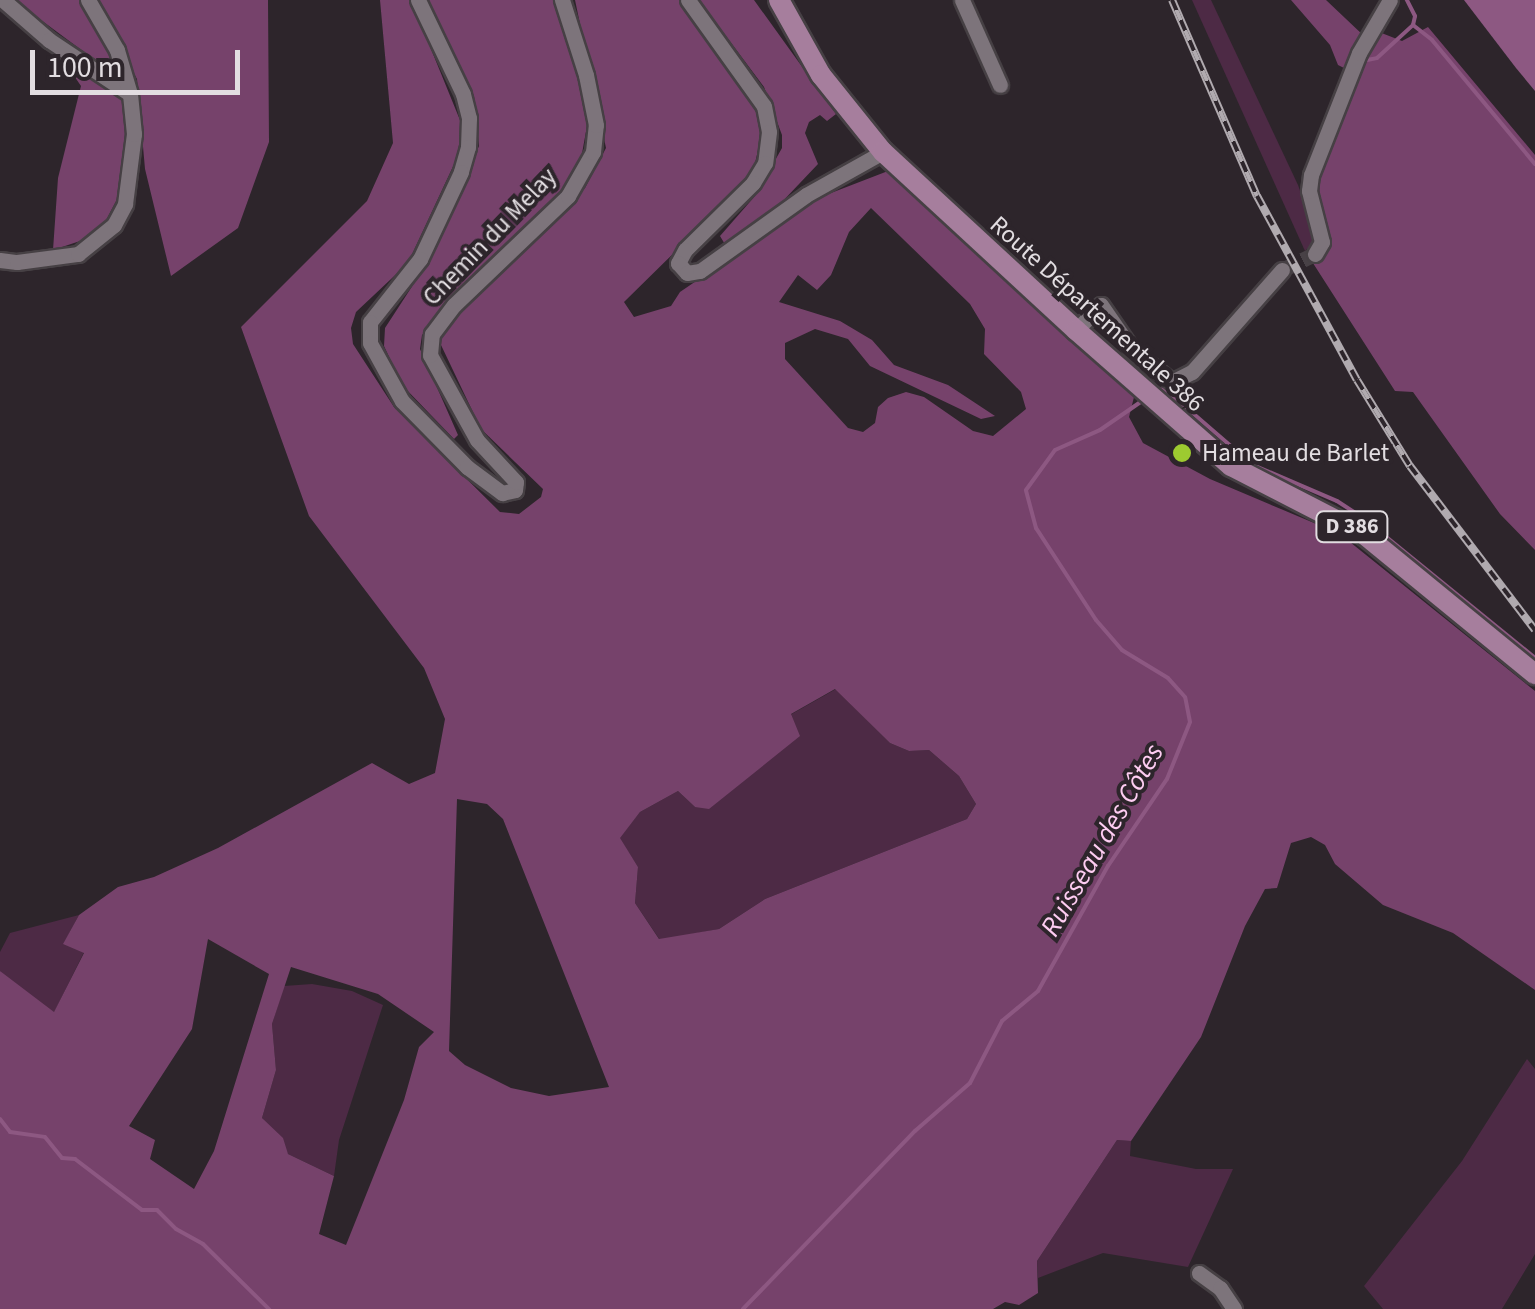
<!DOCTYPE html>
<meta charset="utf-8">
<style>
body{margin:0}
#map{position:relative;width:1535px;height:1309px;overflow:hidden;background:#2d252b;font-family:"Source Sans 3",sans-serif}
div>[style]{position:absolute}
.green>*{inset:0;background:#4d2a45}
.forest>*{inset:0;background:#76426b}
.water>*{inset:0;background:#8d5882}
.stream>*{height:4px;margin:-2px;padding:0 2px;transform-origin:2px;border-radius:2px;background:#8d5882}
.minor-tunnel>*{height:15px;margin-top:-7.5px;transform-origin:0;background:repeating-linear-gradient(90deg,#484146 0 15px,transparent 0 23px)}
.roads{filter:drop-shadow(2px 0 #464044) drop-shadow(-2px 0 #464044) drop-shadow(0 2px #464044) drop-shadow(0 -2px #464044)}
.minor>*{height:15px;margin:-7.5px;padding:0 7.5px;transform-origin:7.5px;border-radius:7.5px;background:#7d747b}
.major>*{height:20px;margin:-10px;padding:0 10px;transform-origin:10px;border-radius:10px;background:#a67e9d}
.rail>*{height:8px;margin-top:-4px;transform-origin:0;background:repeating-linear-gradient(90deg,#2d252b 0 11px,#b0aaaf 0 22px);box-sizing:border-box;border-block:2px solid #b0aaaf}
.dots>*{width:28px;height:28px;translate:-50% -50%;box-sizing:border-box;border:5px solid #2d252b;border-radius:50%}
span{translate:-50% -50%;white-space:nowrap;text-align:center;line-height:1.15;-webkit-text-stroke:8px #2d252b;paint-order:stroke}
.shield-label span{padding:2px 8px;background:#2d252b;border:2px solid;border-radius:8px;-webkit-text-stroke-width:0}
.shield-label{font-size:22px;color:#e2dde1;font-weight:700}
.street-label{font-size:25px;color:#e2dde1}
.poi-label{font-size:25px;color:#e2dde1}
.left{translate:0 -50%;text-align:left}
.water-label{font-size:28px;color:#fecdf2;font-style:italic}
.scale{position:absolute;left:30px;top:50px;width:210px;height:45px;box-sizing:border-box;border:5px solid #e2dde1;border-top:0;padding-left:12px;font-size:30px;line-height:35px;white-space:nowrap;color:#e2dde1;-webkit-text-stroke:8px #2d252b;paint-order:stroke}
</style>
<div id="map">
<div class="green">
<i style="clip-path:polygon(1192px 0,1211px 0,1298px 185px,1317px 239px,1305px 251px)"></i>
<i style="clip-path:polygon(836px 689px,890px 743px,909px 751px,929px 750px,959px 776px,976px 804px,967px 819px,765px 899px,719px 929px,660px 940px,635px 903px,638px 867px,619px 838px,640px 812px,678px 791px,695px 807px,790px 715px)"></i>
<i style="clip-path:polygon(79px 915px,64px 943px,84px 952px,54px 1013px,7px 980px,0 971px,0 952px,10px 933px)"></i>
<i style="clip-path:polygon(312px 984px,352px 991px,383px 1005px,339px 1140px,334px 1176px,288px 1154px,262px 1118px,276px 1070px,272px 1024px,284px 986px)"></i>
<i style="clip-path:polygon(1527px 1059px,1535px 1069px,1535px 1254px,1502px 1309px,1383px 1309px,1364px 1286px,1462px 1161px)"></i>
<i style="clip-path:polygon(1117px 1140px,1131px 1141px,1130px 1156px,1196px 1169px,1233px 1169px,1188px 1267px,1103px 1253px,1038px 1278px,1037px 1261px)"></i>
</div>
<div class="forest">
<i style="clip-path:polygon(14px 0,81px 0,115px 60px,107px 69px)"></i>
<i style="clip-path:polygon(95px 0,268px 0,269px 142px,238px 228px,171px 276px,145px 169px,137px 79px)"></i>
<i style="clip-path:polygon(evenodd,380px 0,411px 0,462px 125px,457px 158px,408px 263px,356px 312px,351px 328px,353px 344px,394px 407px,500px 512px,519px 514px,541px 497px,543px 489px,481px 429px,441px 345px,442px 331px,585px 188px,606px 148px,575px 0,680px 0,745px 89px,757px 111px,761px 138px,755px 163px,745px 183px,624px 302px,634px 317px,671px 306px,680px 292px,818px 198px,888px 171px,1134px 397px,1129px 417px,1143px 443px,1210px 479px,1340px 534px,1535px 691px,1535px 990px,1453px 933px,1383px 905px,1335px 864px,1325px 845px,1311px 837px,1291px 843px,1277px 888px,1265px 889px,1245px 926px,1201px 1037px,1131px 1141px,1117px 1140px,1037px 1261px,1038px 1293px,1019px 1305px,1005px 1302px,993px 1309px,0 1309px,0 971px,54px 1012px,84px 953px,63px 944px,79px 915px,118px 887px,154px 877px,218px 848px,372px 763px,409px 784px,435px 773px,445px 719px,424px 668px,309px 516px,241px 327px,367px 201px,393px 143px,380px 0,871px 208px,970px 304px,985px 329px,984px 354px,1021px 392px,1026px 409px,993px 436px,973px 431px,924px 397px,906px 392px,888px 398px,878px 407px,875px 423px,863px 432px,848px 428px,785px 359px,785px 343px,815px 329px,848px 339px,870px 366px,981px 419px,995px 416px,948px 385px,894px 365px,872px 340px,840px 321px,779px 302px,798px 275px,817px 290px,831px 275px,849px 232px,871px 208px,380px 0,835px 689px,890px 743px,909px 751px,929px 750px,959px 776px,976px 804px,967px 819px,765px 899px,719px 929px,659px 939px,635px 903px,638px 867px,620px 838px,640px 812px,678px 791px,695px 807px,709px 809px,800px 736px,791px 714px,835px 689px,380px 0,457px 799px,487px 804px,503px 819px,609px 1087px,549px 1096px,511px 1088px,465px 1065px,449px 1051px,457px 799px,380px 0,208px 939px,269px 974px,214px 1151px,194px 1189px,150px 1159px,155px 1140px,129px 1126px,192px 1029px,208px 939px,380px 0,291px 967px,378px 994px,434px 1032px,419px 1047px,404px 1100px,346px 1245px,319px 1234px,334px 1176px,288px 1154px,283px 1138px,262px 1118px,276px 1070px,272px 1024px,291px 967px)"></i>
<i style="clip-path:polygon(427px 0,556px 0,589px 115px,581px 159px,563px 190px,422px 335px,420px 349px,458px 435px,454px 439px,402px 385px,384px 346px,385px 328px,424px 268px,479px 146px,474px 96px)"></i>
<i style="clip-path:polygon(699px 0,754px 0,836px 114px,827px 121px,820px 115px,809px 122px,805px 133px,818px 164px,760px 225px,726px 246px,720px 236px,755px 196px,782px 148px,782px 135px,764px 87px)"></i>
<i style="clip-path:polygon(1291px 0,1326px 0,1364px 36px,1346px 69px,1338px 65px,1330px 45px)"></i>
<i style="clip-path:polygon(1428px 27px,1535px 155px,1535px 550px,1500px 514px,1413px 392px,1395px 391px,1311px 260px,1325px 249px,1316px 179px,1362px 64px,1379px 32px,1402px 41px)"></i>
<i style="clip-path:polygon(71px 60px,123px 99px,129px 126px,124px 186px,102px 228px,86px 239px,53px 250px,58px 178px,81px 86px,68px 67px)"></i>
</div>
<div class="water">
<i style="clip-path:polygon(1464px 0,1535px 0,1535px 91px,1516px 68px)"></i>
</div>
<div class="stream">
<i style="left:1413px;top:25px;width:24px;rotate:38deg"></i>
<i style="left:1432px;top:40px;width:161px;rotate:50.3deg"></i>
<i style="left:1367px;top:60px;width:10px;rotate:-11deg"></i>
<i style="left:1377px;top:58px;width:49px;rotate:-42.5deg"></i>
<i style="left:1413px;top:25px;width:9px;rotate:-77deg"></i>
<i style="left:1415px;top:16px;width:18px;rotate:-117deg"></i>
<i style="left:1156px;top:389px;width:10px;rotate:6deg"></i>
<i style="left:1166px;top:390px;width:115px;rotate:40.8deg"></i>
<i style="left:1253px;top:465px;width:91px;rotate:23.2deg"></i>
<i style="left:1337px;top:501px;width:31px;rotate:33deg"></i>
<i style="left:1363px;top:518px;width:222px;rotate:39.1deg"></i>
<i style="left:0;top:1119px;width:16px;rotate:52deg"></i>
<i style="left:10px;top:1132px;width:35px;rotate:8deg"></i>
<i style="left:45px;top:1137px;width:27px;rotate:51deg"></i>
<i style="left:62px;top:1158px;width:13px;rotate:4deg"></i>
<i style="left:75px;top:1159px;width:84px;rotate:37.3deg"></i>
<i style="left:142px;top:1210px;width:15px"></i>
<i style="left:157px;top:1210px;width:27px;rotate:45deg"></i>
<i style="left:176px;top:1229px;width:31px;rotate:29deg"></i>
<i style="left:203px;top:1244px;width:93px;rotate:44.6deg"></i>
<i style="left:743px;top:1309px;width:248px;rotate:-46deg"></i>
<i style="left:915px;top:1131px;width:73px;rotate:-41.1deg"></i>
<i style="left:970px;top:1083px;width:70px;rotate:-62.7deg"></i>
<i style="left:1002px;top:1021px;width:47px;rotate:-39.8deg"></i>
<i style="left:1038px;top:991px;width:143px;rotate:-60.8deg"></i>
<i style="left:1108px;top:866px;width:105px;rotate:-55.9deg"></i>
<i style="left:1167px;top:779px;width:61px;rotate:-68deg"></i>
<i style="left:1190px;top:722px;width:25px;rotate:-101deg"></i>
<i style="left:1185px;top:697px;width:25px;rotate:-132deg"></i>
<i style="left:1168px;top:678px;width:54px;rotate:-148.7deg"></i>
<i style="left:1122px;top:650px;width:40px;rotate:-131deg"></i>
<i style="left:1096px;top:620px;width:110px;rotate:-123.1deg"></i>
<i style="left:1036px;top:528px;width:39px;rotate:-105deg"></i>
<i style="left:1026px;top:490px;width:49px;rotate:-54.1deg"></i>
<i style="left:1055px;top:450px;width:49px;rotate:-24deg"></i>
<i style="left:1100px;top:430px;width:55px;rotate:-34.6deg"></i>
</div>
<div class="minor-tunnel">
<i style="left:1282px;top:270px;width:37px;rotate:-26deg"></i>
</div>
<div class="roads">
<div class="minor">
<i style="left:3px;top:0;width:61px;rotate:41deg"></i>
<i style="left:49px;top:40px;width:97px;rotate:33.7deg"></i>
<i style="left:418px;top:0;width:104px;rotate:64.4deg"></i>
<i style="left:463px;top:94px;width:25px;rotate:76deg"></i>
<i style="left:469px;top:118px;width:29px;rotate:92deg"></i>
<i style="left:468px;top:147px;width:26px;rotate:106deg"></i>
<i style="left:461px;top:172px;width:96px;rotate:115.2deg"></i>
<i style="left:420px;top:259px;width:80px;rotate:128.4deg"></i>
<i style="left:370px;top:322px;width:21px;rotate:90deg"></i>
<i style="left:370px;top:343px;width:66px;rotate:61.1deg"></i>
<i style="left:402px;top:401px;width:93px;rotate:45.4deg"></i>
<i style="left:467px;top:467px;width:44px;rotate:36.6deg"></i>
<i style="left:502px;top:493px;width:13px;rotate:-13deg"></i>
<i style="left:515px;top:490px;width:8px;rotate:-83deg"></i>
<i style="left:516px;top:482px;width:57px;rotate:-132.9deg"></i>
<i style="left:477px;top:440px;width:97px;rotate:-118.9deg"></i>
<i style="left:430px;top:355px;width:21px;rotate:-85deg"></i>
<i style="left:432px;top:334px;width:36px;rotate:-53deg"></i>
<i style="left:454px;top:305px;width:158px;rotate:-43.7deg"></i>
<i style="left:568px;top:196px;width:51px;rotate:-60.4deg"></i>
<i style="left:593px;top:152px;width:27px;rotate:-84deg"></i>
<i style="left:596px;top:125px;width:51px;rotate:-101.3deg"></i>
<i style="left:586px;top:75px;width:79px;rotate:-107.7deg"></i>
<i style="left:688px;top:0;width:130px;rotate:54.4deg"></i>
<i style="left:764px;top:106px;width:26px;rotate:79deg"></i>
<i style="left:769px;top:132px;width:31px;rotate:97deg"></i>
<i style="left:765px;top:163px;width:23px;rotate:121deg"></i>
<i style="left:753px;top:183px;width:95px;rotate:135.4deg"></i>
<i style="left:685px;top:250px;width:15px;rotate:118deg"></i>
<i style="left:678px;top:263px;width:13px;rotate:48deg"></i>
<i style="left:687px;top:273px;width:13px;rotate:-9deg"></i>
<i style="left:700px;top:271px;width:130px;rotate:-35.6deg"></i>
<i style="left:806px;top:195px;width:88px;rotate:-29.2deg"></i>
<i style="left:962px;top:0;width:93px;rotate:65.9deg"></i>
<i style="left:1315px;top:254px;width:14px;rotate:-60deg"></i>
<i style="left:1322px;top:242px;width:53px;rotate:-104.3deg"></i>
<i style="left:1309px;top:191px;width:16px;rotate:-83deg"></i>
<i style="left:1311px;top:175px;width:131px;rotate:-68.5deg"></i>
<i style="left:1359px;top:53px;width:61px;rotate:-59.7deg"></i>
<i style="left:0;top:260px;width:17px;rotate:7deg"></i>
<i style="left:17px;top:262px;width:62px;rotate:-7.5deg"></i>
<i style="left:78px;top:254px;width:46px;rotate:-38.9deg"></i>
<i style="left:114px;top:225px;width:24px;rotate:-62deg"></i>
<i style="left:125px;top:204px;width:71px;rotate:-82.7deg"></i>
<i style="left:134px;top:134px;width:40px;rotate:-95.7deg"></i>
<i style="left:130px;top:94px;width:46px;rotate:-106.5deg"></i>
<i style="left:117px;top:50px;width:58px;rotate:-120.1deg"></i>
<i style="left:1076px;top:330px;width:35px;rotate:-45deg"></i>
<i style="left:1101px;top:305px;width:55px;rotate:55.4deg"></i>
<i style="left:1132px;top:350px;width:51px;rotate:38.7deg"></i>
<i style="left:1172px;top:382px;width:22px;rotate:-27deg"></i>
<i style="left:1192px;top:372px;width:136px;rotate:-48.6deg"></i>
<i style="left:1199px;top:1273px;width:26px;rotate:36deg"></i>
<i style="left:1220px;top:1288px;width:25px;rotate:56deg"></i>
</div>
<div class="major">
<i style="left:779px;top:0;width:86px;rotate:60.8deg"></i>
<i style="left:821px;top:75px;width:99px;rotate:51.2deg"></i>
<i style="left:883px;top:152px;width:263px;rotate:42.7deg"></i>
<i style="left:1076px;top:330px;width:206px;rotate:41.3deg"></i>
<i style="left:1231px;top:466px;width:151px;rotate:27.2deg"></i>
<i style="left:1365px;top:535px;width:220px;rotate:39.3deg"></i>
</div>
</div>
<div class="rail">
<i style="left:1172px;top:0;width:214px;rotate:66.6deg"></i>
<i style="left:1257px;top:196px;width:209px;rotate:61.5deg"></i>
<i style="left:1357px;top:380px;width:101px;rotate:58.4deg"></i>
<i style="left:1410px;top:466px;width:206px;rotate:52.7deg"></i>
</div>
<div class="dots">
<i style="left:1182px;top:453px;background:#9dca30"></i>
</div>
<div class="shield-label">
<span style="left:1352px;top:527px">D 386</span>
</div>
<div class="street-label">
<span style="left:490px;top:237px;rotate:-46deg">Chemin du Melay</span>
<span style="left:1097px;top:314px;rotate:42deg">Route Départementale 386</span>
</div>
<div class="poi-label">
<span class="left" style="left:1202px;top:453px">Hameau de Barlet</span>
</div>
<div class="water-label">
<span style="left:1102px;top:840px;rotate:-60deg">Ruisseau des Côtes</span>
</div>
<div class="scale">100 m</div>
</div>
